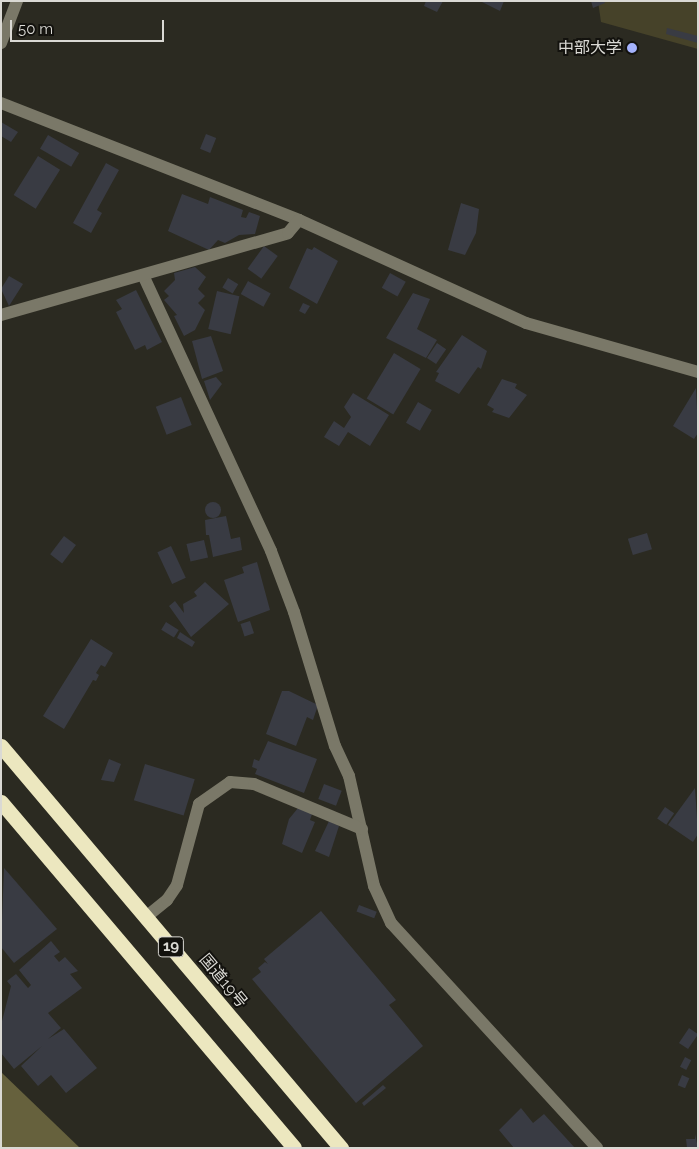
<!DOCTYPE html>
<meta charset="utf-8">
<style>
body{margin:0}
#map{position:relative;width:699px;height:1149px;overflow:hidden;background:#2b2a21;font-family:Raleway,"Noto Sans JP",sans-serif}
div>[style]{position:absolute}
.green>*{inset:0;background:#464229}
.water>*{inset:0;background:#66613d}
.building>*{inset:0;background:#393b43;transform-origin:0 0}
.round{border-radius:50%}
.minor>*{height:12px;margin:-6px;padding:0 6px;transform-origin:6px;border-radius:6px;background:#7a7868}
.highway>*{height:15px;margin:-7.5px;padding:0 7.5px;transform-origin:7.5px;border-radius:7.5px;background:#ece7bf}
.dots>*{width:14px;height:14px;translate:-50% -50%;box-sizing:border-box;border:2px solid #13120e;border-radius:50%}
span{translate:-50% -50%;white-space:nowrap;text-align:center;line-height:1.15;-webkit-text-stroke:4px #13120e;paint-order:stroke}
.shield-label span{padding:1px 4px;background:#13120e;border:1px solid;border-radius:4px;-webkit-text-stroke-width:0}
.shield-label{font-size:15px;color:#dad9d4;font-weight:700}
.poi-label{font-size:16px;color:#dad9d4}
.right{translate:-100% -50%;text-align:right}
.street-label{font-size:16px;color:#dad9d4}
.frame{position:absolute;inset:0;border:2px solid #dad9d4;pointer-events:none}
.scale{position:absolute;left:10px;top:20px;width:154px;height:22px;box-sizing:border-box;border:2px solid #dad9d4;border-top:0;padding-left:6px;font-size:15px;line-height:18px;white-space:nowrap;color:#dad9d4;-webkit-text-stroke:4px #13120e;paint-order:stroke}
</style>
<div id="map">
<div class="green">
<i style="clip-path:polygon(598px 1px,698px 1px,698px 49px,601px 22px)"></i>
</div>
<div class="water">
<i style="clip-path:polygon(1px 1072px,80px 1148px,1px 1148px)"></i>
</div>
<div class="building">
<i style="clip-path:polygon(426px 1px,443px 1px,437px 12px,424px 6px)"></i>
<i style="clip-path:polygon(480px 1px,504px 1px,500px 11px)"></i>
<i style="clip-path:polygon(591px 1px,604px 1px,605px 3px,593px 8px)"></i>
<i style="clip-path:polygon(667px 28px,698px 36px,698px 43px,666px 34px)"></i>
<i style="clip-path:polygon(1px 122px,18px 132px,11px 142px,1px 136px)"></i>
<i style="left:206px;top:134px;width:11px;height:16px;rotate:22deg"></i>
<i style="left:48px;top:135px;width:36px;height:16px;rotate:30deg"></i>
<i style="left:38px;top:156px;width:26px;height:46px;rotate:32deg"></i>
<i style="clip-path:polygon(106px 163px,119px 170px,97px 210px,102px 213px,91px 233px,73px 223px)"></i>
<i style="clip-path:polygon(182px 194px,208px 204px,210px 197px,243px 210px,241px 217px,246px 218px,249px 212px,260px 216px,255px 234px,239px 235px,225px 243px,218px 240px,209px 250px,168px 231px)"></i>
<i style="clip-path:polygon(461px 203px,479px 209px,476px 233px,465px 255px,448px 250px)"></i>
<i style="left:264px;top:246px;width:17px;height:28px;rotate:36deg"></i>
<i style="clip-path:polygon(314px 247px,338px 261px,317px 304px,289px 288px,307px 248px,312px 250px)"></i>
<i style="clip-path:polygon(195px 267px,206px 277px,198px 289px,205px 296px,198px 303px,205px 310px,195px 330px,184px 336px,174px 316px,177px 315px,164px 300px,169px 296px,164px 291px,175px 280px,174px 273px)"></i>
<i style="left:390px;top:273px;width:18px;height:17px;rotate:29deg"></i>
<i style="clip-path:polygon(9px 276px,23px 284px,9px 306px,1px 289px)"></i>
<i style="left:228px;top:278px;width:12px;height:11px;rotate:31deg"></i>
<i style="left:248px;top:281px;width:26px;height:15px;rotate:29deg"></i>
<i style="clip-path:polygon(136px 290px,162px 342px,147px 350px,145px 345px,135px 350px,116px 312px,122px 309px,116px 300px)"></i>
<i style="left:217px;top:291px;width:23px;height:39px;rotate:13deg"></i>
<i style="clip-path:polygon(413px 293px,430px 299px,417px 329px,437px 340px,426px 358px,386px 338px)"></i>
<i style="clip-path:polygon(303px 303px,310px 306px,305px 314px,299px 311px)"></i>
<i style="clip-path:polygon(462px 335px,487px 351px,481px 369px,478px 367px,459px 394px,435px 381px,439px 373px,436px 372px)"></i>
<i style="clip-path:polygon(211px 336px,223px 371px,202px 379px,192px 341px)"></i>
<i style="left:437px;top:343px;width:11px;height:18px;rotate:34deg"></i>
<i style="left:394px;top:353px;width:31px;height:53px;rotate:31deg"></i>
<i style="clip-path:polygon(216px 377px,222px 384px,210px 400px,204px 381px)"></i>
<i style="clip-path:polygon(502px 379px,517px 384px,515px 388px,527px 395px,509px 418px,492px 412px,494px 409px,487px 405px)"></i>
<i style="clip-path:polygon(696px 388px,698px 433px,694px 439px,673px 426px)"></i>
<i style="clip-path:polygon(353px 393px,389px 415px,370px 446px,348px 432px,339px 446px,324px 437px,334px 421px,344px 428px,351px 417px,344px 407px)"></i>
<i style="left:181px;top:397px;width:30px;height:27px;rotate:69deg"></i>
<i style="left:418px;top:402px;width:16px;height:24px;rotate:30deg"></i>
<i class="round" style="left:205px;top:502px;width:16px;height:16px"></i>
<i style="clip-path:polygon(226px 516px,231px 539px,240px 537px,242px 550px,213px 557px,209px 535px,206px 535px,205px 520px)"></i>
<i style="left:647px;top:533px;width:17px;height:20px;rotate:73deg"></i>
<i style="left:64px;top:536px;width:15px;height:23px;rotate:37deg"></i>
<i style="left:204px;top:540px;width:18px;height:18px;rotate:77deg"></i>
<i style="left:171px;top:546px;width:35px;height:15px;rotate:65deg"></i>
<i style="clip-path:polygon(257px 562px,270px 610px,238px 622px,224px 580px,244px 573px,242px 567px)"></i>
<i style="clip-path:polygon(205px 582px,229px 604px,191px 637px,169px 606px,175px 601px,184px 613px,183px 604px,197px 596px,194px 592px)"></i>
<i style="left:250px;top:621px;width:13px;height:10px;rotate:72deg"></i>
<i style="left:166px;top:622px;width:15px;height:9px;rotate:32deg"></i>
<i style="clip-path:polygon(180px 632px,195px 642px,192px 647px,177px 638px)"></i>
<i style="clip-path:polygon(91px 639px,113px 653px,105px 667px,101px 665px,96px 673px,99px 675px,96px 681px,93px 680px,64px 729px,43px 716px)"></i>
<i style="clip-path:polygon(282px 691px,289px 691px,318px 705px,313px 720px,307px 717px,296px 746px,266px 734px)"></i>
<i style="clip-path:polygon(268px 741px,317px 759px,304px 793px,255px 774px,257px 769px,252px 767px,254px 759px,259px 761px)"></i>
<i style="clip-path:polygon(109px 759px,121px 764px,114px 782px,101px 780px)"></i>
<i style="left:145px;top:764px;width:52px;height:38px;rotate:17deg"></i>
<i style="left:324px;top:784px;width:19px;height:16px;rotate:21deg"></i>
<i style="clip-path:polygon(695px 788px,698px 834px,693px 842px,668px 825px)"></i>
<i style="left:665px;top:807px;width:11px;height:14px;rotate:34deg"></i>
<i style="clip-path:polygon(298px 808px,312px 814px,310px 820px,315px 822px,302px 853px,282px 844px,289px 819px)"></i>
<i style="clip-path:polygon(329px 821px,339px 826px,329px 857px,315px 851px)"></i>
<i style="clip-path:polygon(4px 868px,57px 929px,14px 963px,1px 947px)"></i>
<i style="left:359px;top:905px;width:19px;height:7px;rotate:21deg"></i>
<i style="clip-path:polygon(321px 911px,396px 1000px,389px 1005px,423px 1046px,356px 1103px,252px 979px,261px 972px,258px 968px,265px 962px,268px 964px,264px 959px)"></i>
<i style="clip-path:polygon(51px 941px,60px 952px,54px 956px,59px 962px,65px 957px,78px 971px,70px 974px,82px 988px,48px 1013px,61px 1028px,48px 1039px,64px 1029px,97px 1068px,66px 1093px,51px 1075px,38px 1086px,21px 1066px,42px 1046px,14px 1069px,1px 1053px,1px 1025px,11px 986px,7px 981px,16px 974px,28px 988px,31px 985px,19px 970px)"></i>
<i style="left:689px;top:1028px;width:11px;height:18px;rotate:34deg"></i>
<i style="left:685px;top:1057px;width:7px;height:11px;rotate:27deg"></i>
<i style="left:682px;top:1075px;width:8px;height:11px;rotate:23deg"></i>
<i style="clip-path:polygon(383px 1085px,386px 1088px,364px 1106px,362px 1103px)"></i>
<i style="clip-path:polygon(521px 1108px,533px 1123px,544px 1114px,575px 1148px,514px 1148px,499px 1130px)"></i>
<i style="clip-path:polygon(695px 1134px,698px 1148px,687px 1148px,686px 1139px,695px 1139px)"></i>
</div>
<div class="minor">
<i style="left:1px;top:43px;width:45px;rotate:-69.1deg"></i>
<i style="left:1px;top:103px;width:320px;rotate:21.4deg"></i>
<i style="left:299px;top:220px;width:249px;rotate:24.4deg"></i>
<i style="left:526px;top:323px;width:179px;rotate:15.9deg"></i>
<i style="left:143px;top:275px;width:304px;rotate:65.1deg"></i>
<i style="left:271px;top:551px;width:65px;rotate:69.3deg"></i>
<i style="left:294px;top:612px;width:140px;rotate:73deg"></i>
<i style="left:335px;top:746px;width:33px;rotate:65deg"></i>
<i style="left:349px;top:776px;width:113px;rotate:77.2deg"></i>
<i style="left:374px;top:886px;width:41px;rotate:65.3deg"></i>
<i style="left:391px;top:923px;width:305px;rotate:47.5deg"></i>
<i style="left:1px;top:315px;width:298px;rotate:-15.9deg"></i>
<i style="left:288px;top:233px;width:17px;rotate:-50deg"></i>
<i style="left:146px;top:917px;width:27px;rotate:-39deg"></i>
<i style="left:167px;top:900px;width:18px;rotate:-56deg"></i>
<i style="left:177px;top:885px;width:84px;rotate:-74.8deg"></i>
<i style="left:199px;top:804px;width:38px;rotate:-35deg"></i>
<i style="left:230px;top:782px;width:24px;rotate:5deg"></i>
<i style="left:254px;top:784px;width:117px;rotate:22.6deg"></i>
</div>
<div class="highway">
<i style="left:1px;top:746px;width:527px;rotate:49.78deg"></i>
<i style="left:1px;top:802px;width:453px;rotate:49.7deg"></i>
</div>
<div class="dots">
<i style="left:632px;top:48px;background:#a4b2fc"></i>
</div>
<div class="shield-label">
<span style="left:171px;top:947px">19</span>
</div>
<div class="poi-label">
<span class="right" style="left:622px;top:48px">中部大学</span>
</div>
<div class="street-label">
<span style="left:223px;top:981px;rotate:50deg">国道19号</span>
</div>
<div class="frame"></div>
<div class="scale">50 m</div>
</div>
